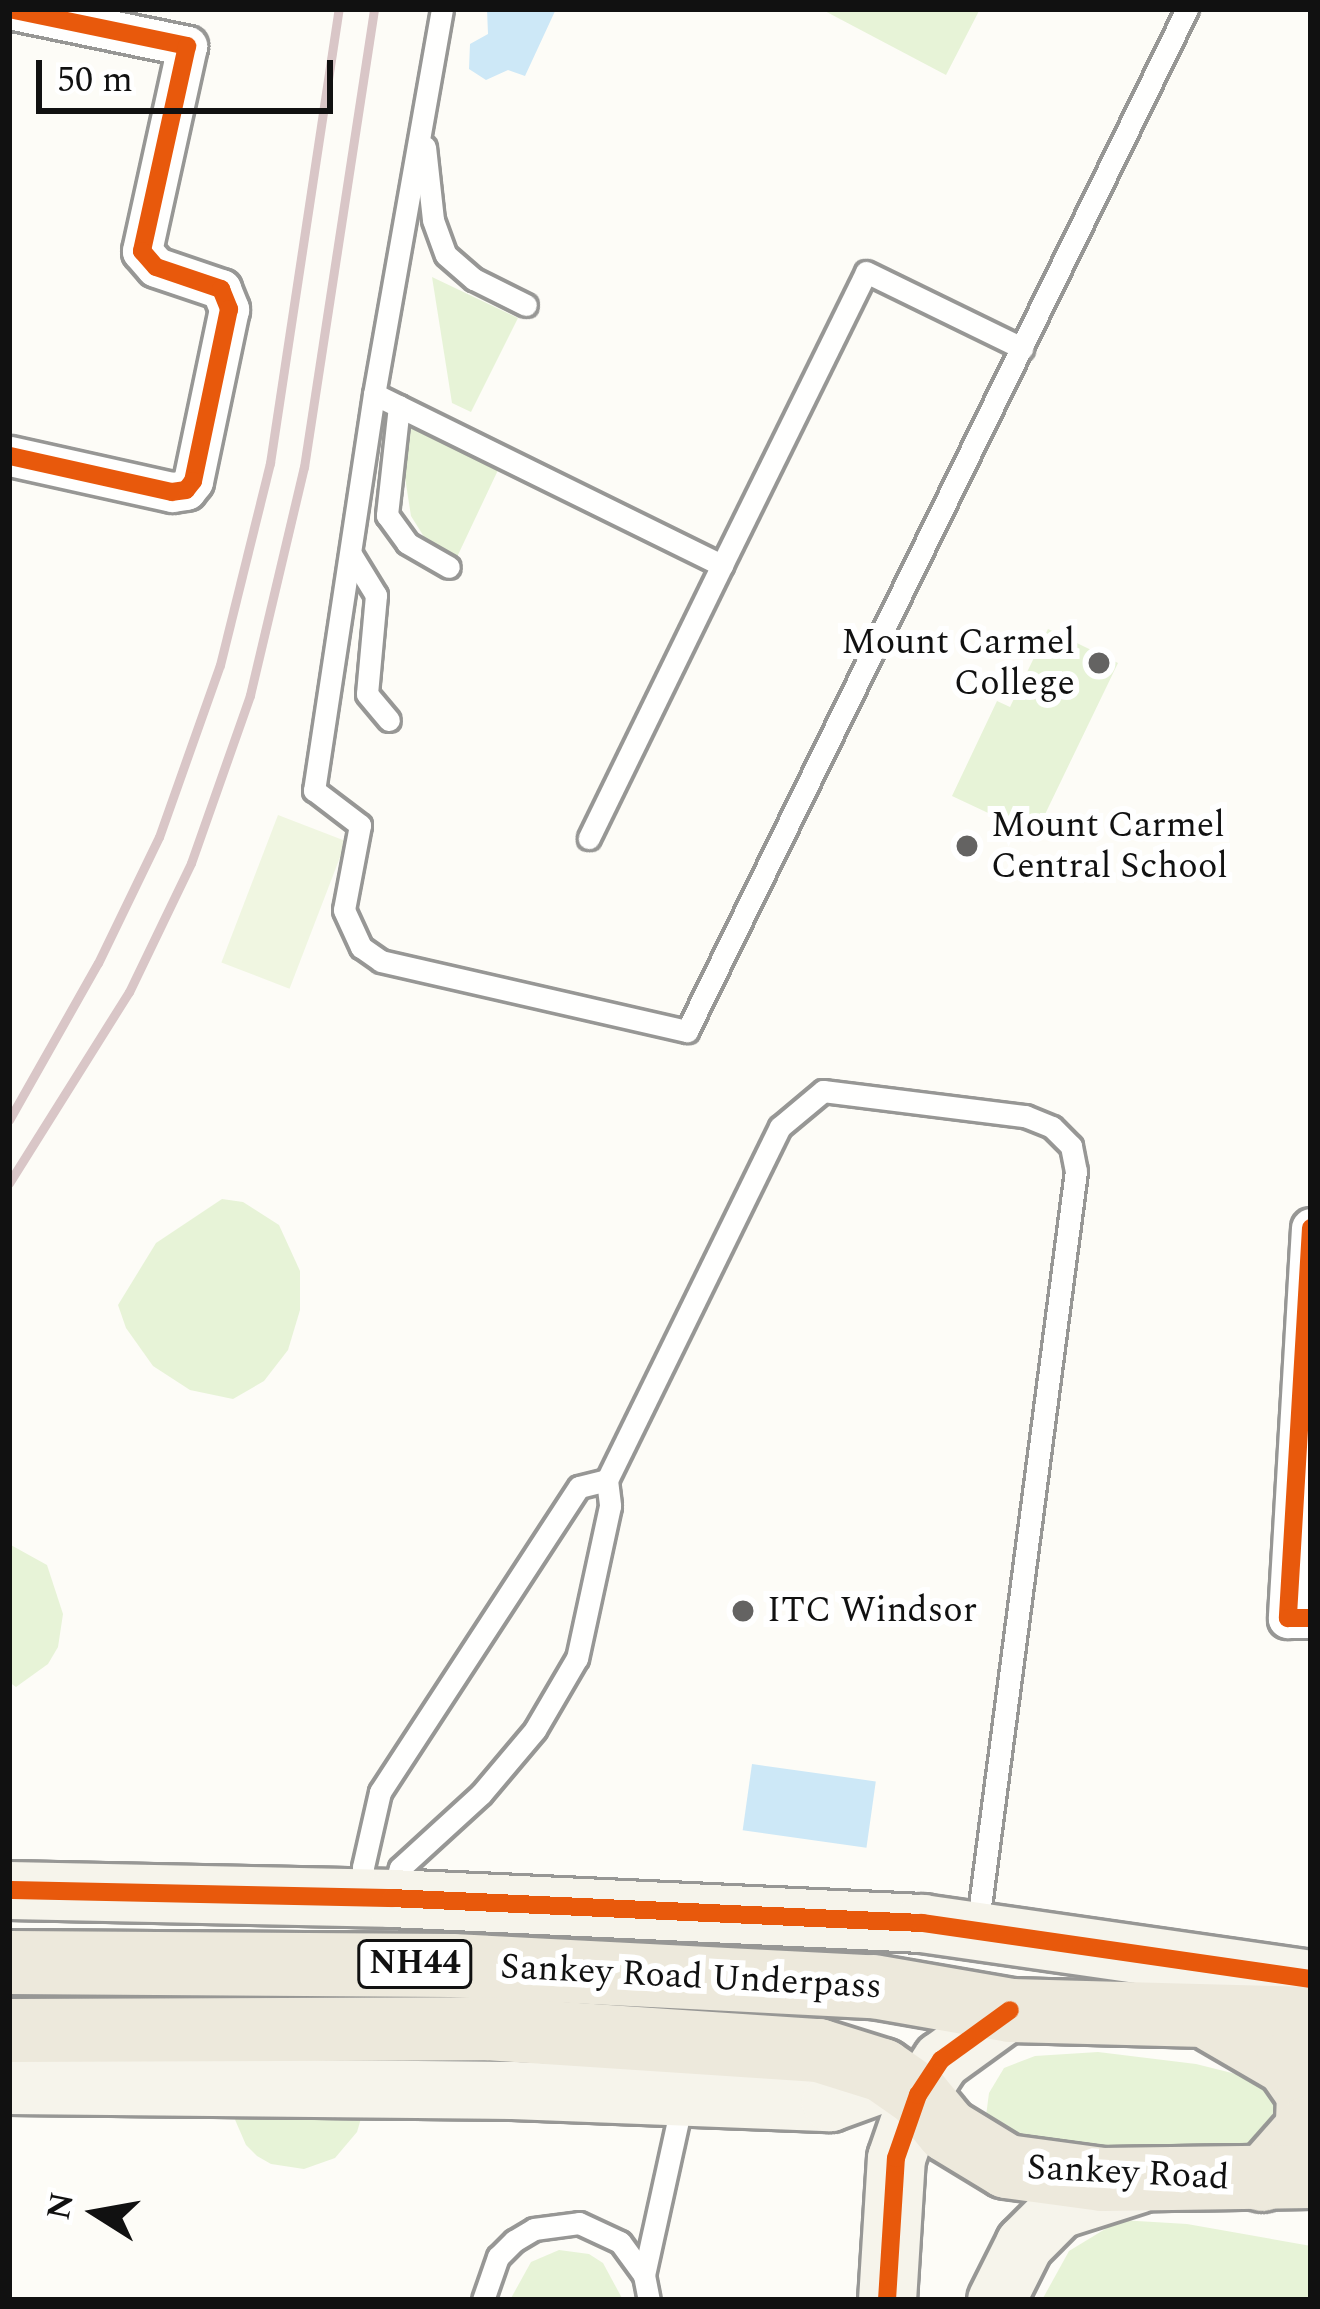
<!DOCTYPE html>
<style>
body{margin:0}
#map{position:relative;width:1320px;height:2309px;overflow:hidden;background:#fdfcf7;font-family:Spectral,serif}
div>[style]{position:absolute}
.green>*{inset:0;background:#e7f3d7}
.pitch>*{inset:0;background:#f0f6e1;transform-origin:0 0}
.water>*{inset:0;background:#cde8f7;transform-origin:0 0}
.roads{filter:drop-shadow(3px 0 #979795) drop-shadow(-3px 0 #979795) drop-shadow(0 3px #979795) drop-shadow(0 -3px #979795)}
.lane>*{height:21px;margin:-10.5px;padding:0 10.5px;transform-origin:10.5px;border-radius:10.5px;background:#fffffe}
.street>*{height:39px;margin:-19.5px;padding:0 19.5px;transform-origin:19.5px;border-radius:19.5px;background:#fffffe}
.secondary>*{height:57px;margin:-28.5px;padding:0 28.5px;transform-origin:28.5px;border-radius:28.5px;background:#f6f4eb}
.primary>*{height:63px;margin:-31.5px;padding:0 31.5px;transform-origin:31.5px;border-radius:31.5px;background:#ede9dc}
.rail>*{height:9px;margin:-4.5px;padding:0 4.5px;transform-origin:4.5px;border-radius:4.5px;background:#d9c6c7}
.cycleway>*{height:18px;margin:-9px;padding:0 9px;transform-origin:9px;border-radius:9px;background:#e8590c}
.dots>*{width:33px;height:33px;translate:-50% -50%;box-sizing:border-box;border:6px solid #fff;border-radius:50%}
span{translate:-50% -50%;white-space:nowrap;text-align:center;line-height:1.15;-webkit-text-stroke:12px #fff;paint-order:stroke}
.shield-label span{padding:3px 9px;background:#fff;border:3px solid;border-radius:9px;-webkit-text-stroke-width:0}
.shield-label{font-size:33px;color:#111;font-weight:700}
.poi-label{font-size:36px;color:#111}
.right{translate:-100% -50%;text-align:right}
.left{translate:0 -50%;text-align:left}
.street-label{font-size:36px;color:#111}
.frame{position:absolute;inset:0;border:12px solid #111;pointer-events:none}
.north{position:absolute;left:36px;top:2153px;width:120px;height:120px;-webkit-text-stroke:9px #fff;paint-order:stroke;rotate:281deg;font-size:33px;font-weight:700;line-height:48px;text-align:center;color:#111}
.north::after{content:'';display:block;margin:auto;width:42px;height:54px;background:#111;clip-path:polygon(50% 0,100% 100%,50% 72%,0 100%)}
.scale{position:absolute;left:36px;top:60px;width:297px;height:54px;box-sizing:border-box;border:6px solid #111;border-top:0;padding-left:15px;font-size:36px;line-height:42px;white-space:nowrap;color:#111;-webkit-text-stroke:9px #fff;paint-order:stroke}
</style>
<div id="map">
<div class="green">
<i style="clip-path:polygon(821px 9px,980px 9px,946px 75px)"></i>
<i style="clip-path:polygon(432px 277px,518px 318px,471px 412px,452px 403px)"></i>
<i style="clip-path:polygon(409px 425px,499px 468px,457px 557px,426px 540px,411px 516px,404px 471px)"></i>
<i style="clip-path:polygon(1048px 629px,1118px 663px,1035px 835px,952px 796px,997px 701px,1010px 707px)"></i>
<i style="clip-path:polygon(222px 1199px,243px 1202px,279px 1225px,300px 1271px,300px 1310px,288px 1350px,264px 1381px,233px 1399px,190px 1390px,153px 1366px,126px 1328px,118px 1305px,156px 1243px)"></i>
<i style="clip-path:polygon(9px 1544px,47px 1565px,63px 1614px,58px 1647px,48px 1664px,16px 1687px,9px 1682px)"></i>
<i style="clip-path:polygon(1098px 2052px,1196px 2064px,1252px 2078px,1278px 2092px,1281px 2122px,1263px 2145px,1056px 2148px,1008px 2138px,986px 2116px,989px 2093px,1004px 2068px,1035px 2056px)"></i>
<i style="clip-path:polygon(233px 2115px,362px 2115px,357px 2132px,335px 2158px,304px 2169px,271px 2164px,257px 2156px,246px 2145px)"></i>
<i style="clip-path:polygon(1120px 2220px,1187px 2224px,1311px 2246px,1311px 2300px,1042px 2300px,1069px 2251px)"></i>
<i style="clip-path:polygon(559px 2250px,589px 2254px,603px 2263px,623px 2300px,510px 2300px,531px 2262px)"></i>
</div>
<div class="pitch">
<i style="left:278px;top:815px;width:73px;height:158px;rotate:21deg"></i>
</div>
<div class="water">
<i style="clip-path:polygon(487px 9px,556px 9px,525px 76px,508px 70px,486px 80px,469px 69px,470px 44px,488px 34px)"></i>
<i style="left:752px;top:1764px;width:125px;height:67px;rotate:8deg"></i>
</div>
<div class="roads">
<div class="lane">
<i style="left:442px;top:9px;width:391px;rotate:100deg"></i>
<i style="left:374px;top:394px;width:401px;rotate:98.6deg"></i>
<i style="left:314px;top:790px;width:58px;rotate:37.3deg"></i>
<i style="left:360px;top:825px;width:86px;rotate:100.7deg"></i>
<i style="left:344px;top:910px;width:41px;rotate:65.3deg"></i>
<i style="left:361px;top:947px;width:24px;rotate:35deg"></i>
<i style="left:381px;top:961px;width:314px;rotate:12.9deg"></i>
<i style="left:687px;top:1031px;width:1138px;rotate:-63.93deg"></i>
<i style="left:425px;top:147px;width:73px;rotate:83.7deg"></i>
<i style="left:433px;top:220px;width:37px;rotate:70deg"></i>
<i style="left:446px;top:255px;width:37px;rotate:41deg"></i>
<i style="left:474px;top:279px;width:58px;rotate:26.6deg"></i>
<i style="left:374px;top:394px;width:388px;rotate:26.2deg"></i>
<i style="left:722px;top:565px;width:304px;rotate:116deg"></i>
<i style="left:399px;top:406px;width:110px;rotate:96.3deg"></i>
<i style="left:387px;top:515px;width:34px;rotate:54deg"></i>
<i style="left:407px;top:543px;width:48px;rotate:29.7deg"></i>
<i style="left:352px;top:556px;width:46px;rotate:58.4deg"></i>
<i style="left:376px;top:595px;width:99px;rotate:95.2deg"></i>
<i style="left:367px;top:694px;width:34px;rotate:50deg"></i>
<i style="left:722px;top:565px;width:326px;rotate:-63.8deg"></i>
<i style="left:866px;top:272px;width:174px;rotate:26deg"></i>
<i style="left:607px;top:1480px;width:393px;rotate:-63.9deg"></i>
<i style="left:780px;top:1127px;width:56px;rotate:-39.9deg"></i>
<i style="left:823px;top:1091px;width:204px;rotate:7.1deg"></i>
<i style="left:1025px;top:1116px;width:29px;rotate:22deg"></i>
<i style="left:1052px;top:1127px;width:27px;rotate:45deg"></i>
<i style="left:1071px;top:1146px;width:25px;rotate:79deg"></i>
<i style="left:1076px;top:1171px;width:764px;rotate:97.44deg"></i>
<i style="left:362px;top:1897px;width:30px;rotate:-88deg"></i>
<i style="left:363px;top:1867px;width:77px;rotate:-77.2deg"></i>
<i style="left:380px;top:1792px;width:364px;rotate:-56.9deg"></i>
<i style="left:579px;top:1487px;width:29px;rotate:-14deg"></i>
<i style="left:607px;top:1480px;width:26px;rotate:83deg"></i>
<i style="left:610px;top:1506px;width:156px;rotate:102.2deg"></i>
<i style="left:577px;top:1658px;width:83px;rotate:120.3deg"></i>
<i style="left:535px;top:1730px;width:84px;rotate:130.2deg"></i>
<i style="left:481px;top:1794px;width:110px;rotate:137.6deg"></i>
<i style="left:400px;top:1868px;width:31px;rotate:107deg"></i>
<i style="left:644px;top:2275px;width:182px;rotate:-77.6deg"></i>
<i style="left:483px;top:2300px;width:46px;rotate:-70.8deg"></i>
<i style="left:498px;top:2257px;width:23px;rotate:-45deg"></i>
<i style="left:514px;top:2241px;width:23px;rotate:-31deg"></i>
<i style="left:534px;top:2229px;width:45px;rotate:-7.6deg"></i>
<i style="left:579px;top:2223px;width:45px;rotate:24.9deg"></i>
<i style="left:620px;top:2242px;width:41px;rotate:54deg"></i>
<i style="left:644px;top:2275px;width:25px;rotate:79deg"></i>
</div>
<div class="street">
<i style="left:9px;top:9px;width:182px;rotate:11.7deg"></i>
<i style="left:187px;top:46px;width:210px;rotate:102.4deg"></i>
<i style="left:142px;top:251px;width:21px;rotate:49deg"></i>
<i style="left:156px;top:267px;width:69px;rotate:18.7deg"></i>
<i style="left:221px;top:289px;width:22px;rotate:68deg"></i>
<i style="left:229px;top:309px;width:176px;rotate:101.8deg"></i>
<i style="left:193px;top:481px;width:11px;rotate:128deg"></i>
<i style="left:186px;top:490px;width:14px;rotate:172deg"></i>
<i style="left:172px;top:492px;width:167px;rotate:-167.5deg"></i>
<i style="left:1311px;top:1228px;width:391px;rotate:93.4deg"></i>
<i style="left:1288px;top:1618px;width:23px"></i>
</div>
<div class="secondary">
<i style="left:9px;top:1890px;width:382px;rotate:1.2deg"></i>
<i style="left:391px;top:1898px;width:532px;rotate:2.7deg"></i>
<i style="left:922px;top:1923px;width:393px;rotate:8.2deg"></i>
<i style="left:9px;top:2085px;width:503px;rotate:0.57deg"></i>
<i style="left:512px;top:2090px;width:318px;rotate:2.2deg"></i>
<i style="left:830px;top:2102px;width:67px;rotate:-20.1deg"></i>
<i style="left:887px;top:2300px;width:142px;rotate:-86.4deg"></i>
<i style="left:896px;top:2158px;width:67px;rotate:-70.8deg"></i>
<i style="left:918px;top:2095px;width:42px;rotate:-56.7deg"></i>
<i style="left:941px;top:2060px;width:85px;rotate:-35.9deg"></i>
<i style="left:996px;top:2300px;width:63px;rotate:-63.4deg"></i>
<i style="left:1024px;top:2244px;width:49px;rotate:-45deg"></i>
<i style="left:1059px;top:2209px;width:83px;rotate:-17.6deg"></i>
</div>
<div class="primary">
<i style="left:9px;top:1962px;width:443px;rotate:0.4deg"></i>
<i style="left:452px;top:1965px;width:422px;rotate:2.9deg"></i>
<i style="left:873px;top:1986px;width:139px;rotate:9.9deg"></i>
<i style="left:1010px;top:2010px;width:301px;rotate:1.5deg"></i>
<i style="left:1213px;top:2020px;width:86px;rotate:30.2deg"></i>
<i style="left:1287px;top:2063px;width:37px;rotate:55deg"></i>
<i style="left:1308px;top:2093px;width:35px;rotate:92deg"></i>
<i style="left:1307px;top:2128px;width:68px;rotate:131.4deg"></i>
<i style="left:9px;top:2030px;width:477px;rotate:-0.2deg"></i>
<i style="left:486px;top:2028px;width:333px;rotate:3.8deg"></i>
<i style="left:818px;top:2050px;width:67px;rotate:17.4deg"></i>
<i style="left:882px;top:2070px;width:44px;rotate:34.8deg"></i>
<i style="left:918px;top:2095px;width:45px;rotate:50.4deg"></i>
<i style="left:947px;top:2130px;width:69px;rotate:31.4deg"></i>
<i style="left:1006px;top:2166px;width:97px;rotate:7.7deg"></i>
<i style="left:1102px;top:2179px;width:209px;rotate:-0.8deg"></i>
</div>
</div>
<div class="rail">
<i style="left:9px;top:1120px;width:180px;rotate:-60.5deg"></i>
<i style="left:98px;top:963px;width:140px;rotate:-64.2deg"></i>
<i style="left:159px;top:837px;width:182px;rotate:-70.5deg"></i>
<i style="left:220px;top:665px;width:208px;rotate:-76.1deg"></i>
<i style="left:270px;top:463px;width:459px;rotate:-81.4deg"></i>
<i style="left:9px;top:1183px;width:226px;rotate:-57.9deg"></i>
<i style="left:129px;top:992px;width:143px;rotate:-64.3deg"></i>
<i style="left:191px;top:863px;width:178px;rotate:-70.6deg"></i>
<i style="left:250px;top:695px;width:234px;rotate:-76.7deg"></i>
<i style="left:304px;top:467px;width:463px;rotate:-81.3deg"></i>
</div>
<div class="cycleway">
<i style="left:9px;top:9px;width:182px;rotate:11.7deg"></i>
<i style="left:187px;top:46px;width:210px;rotate:102.4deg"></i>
<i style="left:142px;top:251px;width:21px;rotate:49deg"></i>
<i style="left:156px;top:267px;width:69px;rotate:18.7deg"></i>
<i style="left:221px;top:289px;width:22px;rotate:68deg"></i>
<i style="left:229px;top:309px;width:176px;rotate:101.8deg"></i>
<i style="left:193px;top:481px;width:11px;rotate:128deg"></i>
<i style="left:186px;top:490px;width:14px;rotate:172deg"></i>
<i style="left:172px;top:492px;width:167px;rotate:-167.5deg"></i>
<i style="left:1311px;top:1228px;width:391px;rotate:93.4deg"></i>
<i style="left:1288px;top:1618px;width:23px"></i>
<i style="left:9px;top:1890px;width:382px;rotate:1.2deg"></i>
<i style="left:391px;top:1898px;width:532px;rotate:2.7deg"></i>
<i style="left:922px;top:1923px;width:393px;rotate:8.2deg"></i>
<i style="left:887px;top:2300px;width:142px;rotate:-86.4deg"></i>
<i style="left:896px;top:2158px;width:67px;rotate:-70.8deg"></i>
<i style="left:918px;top:2095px;width:42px;rotate:-56.7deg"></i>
<i style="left:941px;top:2060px;width:85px;rotate:-35.9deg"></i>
</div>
<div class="dots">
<i style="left:1099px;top:663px;background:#646362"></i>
<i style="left:967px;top:846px;background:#646362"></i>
<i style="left:743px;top:1611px;background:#646362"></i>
</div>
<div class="shield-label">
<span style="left:415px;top:1964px">NH44</span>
</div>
<div class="poi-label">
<span class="right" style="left:1075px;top:663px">Mount Carmel<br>College</span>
<span class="left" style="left:991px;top:846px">Mount Carmel<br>Central School</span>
<span class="left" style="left:767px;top:1611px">ITC Windsor</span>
</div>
<div class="street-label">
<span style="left:691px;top:1977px;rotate:3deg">Sankey Road Underpass</span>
<span style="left:1128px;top:2173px;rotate:3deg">Sankey Road</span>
</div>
<div class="frame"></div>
<div class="north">N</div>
<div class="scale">50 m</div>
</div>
